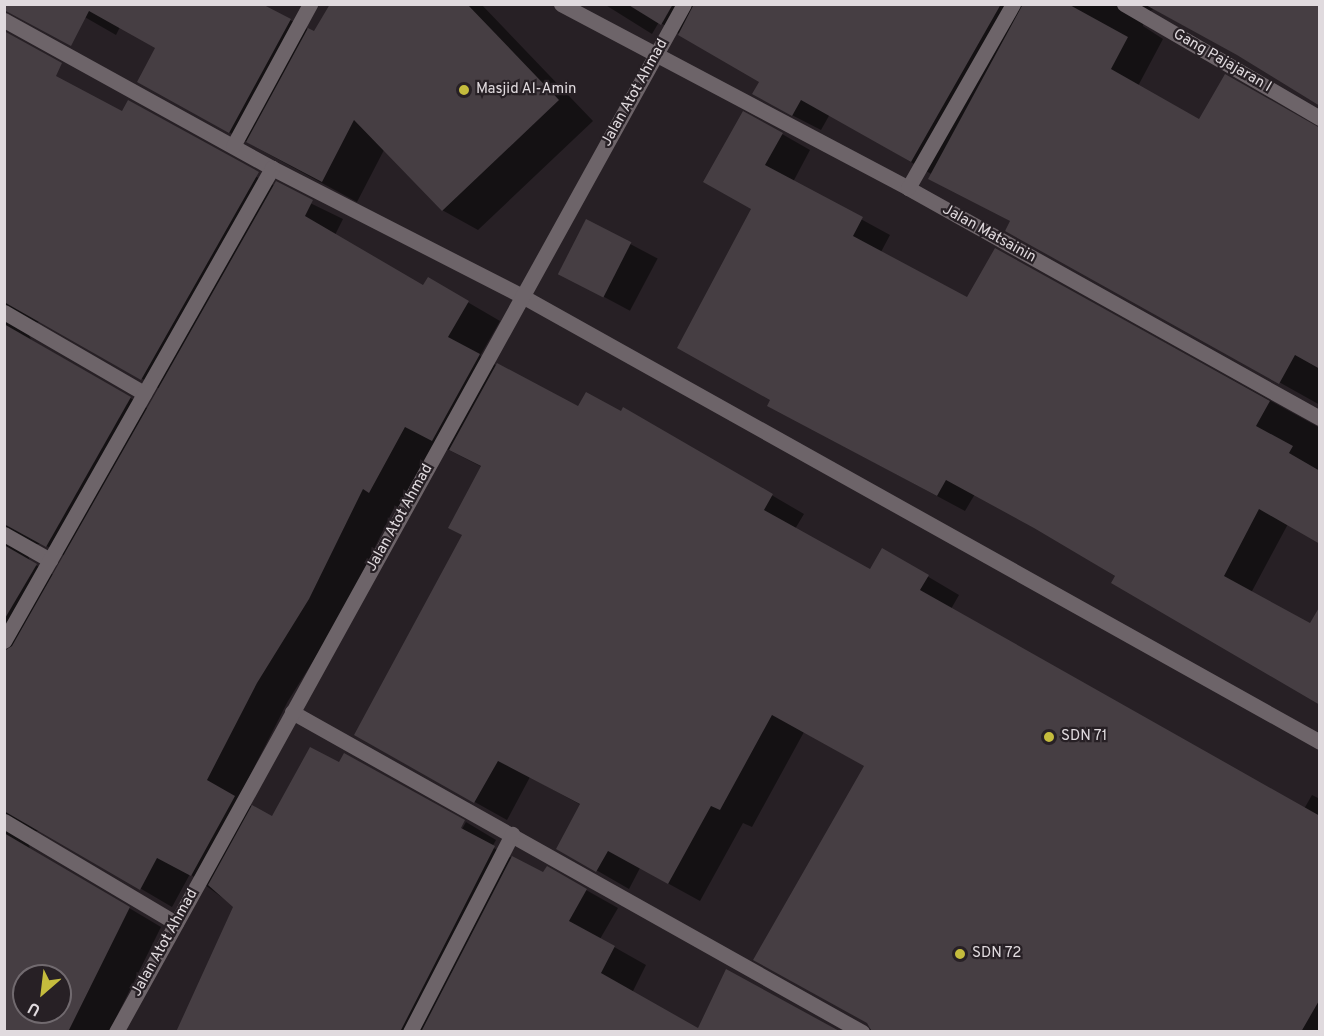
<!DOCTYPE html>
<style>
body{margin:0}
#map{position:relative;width:1324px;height:1036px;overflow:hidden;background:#272025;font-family:Overpass,sans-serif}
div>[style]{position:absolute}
.shadow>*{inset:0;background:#0007;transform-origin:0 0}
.building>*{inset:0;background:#463e43;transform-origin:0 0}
.street>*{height:15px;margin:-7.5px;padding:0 7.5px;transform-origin:7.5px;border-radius:7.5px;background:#6d6469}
.dots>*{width:16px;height:16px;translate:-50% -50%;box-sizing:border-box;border:3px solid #272025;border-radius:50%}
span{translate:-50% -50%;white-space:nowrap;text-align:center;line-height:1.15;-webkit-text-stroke:4.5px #272025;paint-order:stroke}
.street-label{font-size:15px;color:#e0dade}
.poi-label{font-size:15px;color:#e0dade}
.left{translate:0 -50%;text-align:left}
.frame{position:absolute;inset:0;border:6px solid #e0dade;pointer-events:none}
.north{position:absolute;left:12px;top:964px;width:60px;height:60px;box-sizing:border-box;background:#272025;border:2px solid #716a6f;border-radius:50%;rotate:208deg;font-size:16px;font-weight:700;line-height:24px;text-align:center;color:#e0dade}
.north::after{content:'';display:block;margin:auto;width:21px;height:27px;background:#c5bc3d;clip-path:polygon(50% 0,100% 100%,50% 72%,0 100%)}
</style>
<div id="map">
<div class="shadow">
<i style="clip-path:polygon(62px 4px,290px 20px,315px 33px,331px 4px,481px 4px,593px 121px,478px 230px,442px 210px,384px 150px,357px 202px,283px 162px,216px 125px,156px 48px,120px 27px,116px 35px)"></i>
<i style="clip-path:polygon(604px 4px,1320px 4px,1251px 62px,1154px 9px,1144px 14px,1143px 26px,1163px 39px,1138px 86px,1199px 121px,1320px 128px,1320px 405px,1035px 246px,1012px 222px,830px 114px,821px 130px,782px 110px,761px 81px,659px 22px,652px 34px)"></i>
<i style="clip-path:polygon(evenodd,4px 54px,343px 219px,335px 235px,424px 287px,428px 279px,500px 321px,480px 356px,497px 366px,579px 408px,621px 414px,624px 409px,804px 514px,795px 529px,871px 571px,883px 550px,959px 595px,951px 609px,1304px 809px,1312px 795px,1320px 799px,1320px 1032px,870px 1032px,865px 766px,804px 732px,752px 827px,743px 823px,700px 901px,640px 868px,629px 889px,558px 848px,581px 805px,530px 777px,507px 820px,387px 753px,464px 535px,482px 467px,437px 444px,401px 510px,395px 506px,341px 617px,288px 701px,238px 799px,272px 818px,458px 836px,466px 822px,496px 840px,492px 847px,512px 858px,544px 874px,547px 868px,618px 908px,600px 939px,646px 965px,632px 993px,698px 1030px,837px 1032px,178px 1032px,235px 907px,190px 874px,172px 907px,41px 830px,26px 834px,30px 849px,161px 927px,109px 1032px,4px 1032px,4px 54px,42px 321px,160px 389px,149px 409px,31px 340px,26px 326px,42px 321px,4px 54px,41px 543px,65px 556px,54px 575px,30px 562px,26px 548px,41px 543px,4px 54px,24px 976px,60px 976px,60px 1012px,24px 1012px,24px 976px)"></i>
<i style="clip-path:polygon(782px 134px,810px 150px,793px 182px,890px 235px,881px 252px,968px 299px,996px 250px,1320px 428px,1320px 542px,1288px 524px,1251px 593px,1320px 704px,1057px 540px,975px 494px,965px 511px,797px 421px,772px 400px,753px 209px,705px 182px)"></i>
<i style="left:587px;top:221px;width:80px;height:59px;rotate:28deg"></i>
</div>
<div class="building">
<i style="clip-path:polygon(4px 4px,262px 4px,291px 19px,229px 133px,137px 82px,155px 48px,89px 11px,71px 46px,4px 10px)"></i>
<i style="clip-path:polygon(330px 4px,467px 4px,559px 100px,442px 211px,354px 120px,322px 182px,246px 142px,308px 28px,314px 31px)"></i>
<i style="clip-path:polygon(627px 4px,673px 4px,661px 25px)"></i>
<i style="clip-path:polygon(694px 4px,1001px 4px,911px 162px,801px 100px,792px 116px,752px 94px,759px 82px,678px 35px)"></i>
<i style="clip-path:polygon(1023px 4px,1068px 4px,1128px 37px,1111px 69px,1199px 119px,1225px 74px,1320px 128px,1320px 369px,1295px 355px,1279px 384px,1005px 231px,1010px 221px,928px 179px)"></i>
<i style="clip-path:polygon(1144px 4px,1320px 4px,1320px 106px,1237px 55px)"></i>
<i style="clip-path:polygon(4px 31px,62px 63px,56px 76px,122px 111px,128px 100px,259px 172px,141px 380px,4px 302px)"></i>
<i style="clip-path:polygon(743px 111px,783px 133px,765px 165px,863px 217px,853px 236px,967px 297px,995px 248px,1270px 401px,1256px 426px,1293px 446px,1289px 453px,1320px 471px,1320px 544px,1259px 509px,1224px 576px,1310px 623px,1320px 606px,1320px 705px,1111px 583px,1115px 576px,1034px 528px,946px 480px,937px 496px,767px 406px,770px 400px,677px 348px,751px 209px,703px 182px)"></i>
<i style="clip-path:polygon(276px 181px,313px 200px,305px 216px,423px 285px,428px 277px,469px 301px,448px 337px,480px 354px,432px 441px,405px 427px,369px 493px,363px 489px,309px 599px,257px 683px,207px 780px,235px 796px,191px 876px,157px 858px,140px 890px,4px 811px,4px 651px,12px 646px)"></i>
<i style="left:586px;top:219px;width:51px;height:62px;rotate:27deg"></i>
<i style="clip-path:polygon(4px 324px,131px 397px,46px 547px,4px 524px)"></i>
<i style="clip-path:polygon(497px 363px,578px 406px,586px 392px,621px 411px,623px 407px,773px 494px,764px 510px,870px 569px,882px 548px,929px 575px,920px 590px,1320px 816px,1320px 999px,1301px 1032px,872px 1032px,867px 1023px,753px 960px,864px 766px,772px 715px,720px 810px,711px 806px,668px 884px,608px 851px,596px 872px,556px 849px,580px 804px,498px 761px,474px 803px,354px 735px,462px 535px,448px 528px,481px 466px,449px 450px)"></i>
<i style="clip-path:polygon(4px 545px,37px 564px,4px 620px)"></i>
<i style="clip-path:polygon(310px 747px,339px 762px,344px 753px,465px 820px,461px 828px,495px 846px,400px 1032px,176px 1032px,233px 907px,208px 885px,252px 805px,272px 816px)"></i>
<i style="clip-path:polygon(evenodd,4px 833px,130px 907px,68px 1032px,4px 1032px,4px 833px,24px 976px,60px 976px,60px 1012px,24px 1012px,24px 976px)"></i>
<i style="clip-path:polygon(512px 856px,543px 872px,547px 866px,587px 889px,569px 921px,615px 946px,601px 973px,698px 1028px,726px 969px,841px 1032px,421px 1032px)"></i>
</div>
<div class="street">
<i style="left:561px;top:4px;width:393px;rotate:27.9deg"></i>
<i style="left:908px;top:188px;width:472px;rotate:29.2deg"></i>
<i style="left:1124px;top:4px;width:227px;rotate:30.2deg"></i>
<i style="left:4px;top:20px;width:306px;rotate:28.9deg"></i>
<i style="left:272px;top:168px;width:281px;rotate:27.1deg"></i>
<i style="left:522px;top:296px;width:914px;rotate:29.2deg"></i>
<i style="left:233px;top:146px;width:162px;rotate:-61.5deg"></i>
<i style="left:908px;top:188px;width:212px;rotate:-60.3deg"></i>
<i style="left:4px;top:312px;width:162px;rotate:30.1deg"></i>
<i style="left:4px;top:534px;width:53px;rotate:29.5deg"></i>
<i style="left:4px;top:641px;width:544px;rotate:-60.46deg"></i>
<i style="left:292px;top:712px;width:654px;rotate:29.31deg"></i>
<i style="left:4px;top:821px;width:200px;rotate:30.7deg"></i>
<i style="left:116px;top:1032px;width:1174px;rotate:-61.08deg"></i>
<i style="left:410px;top:1032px;width:223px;rotate:-62.7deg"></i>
</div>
<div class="dots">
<i style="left:464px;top:90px;background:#c5bc3d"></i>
<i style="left:1049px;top:737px;background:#c5bc3d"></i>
<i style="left:960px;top:954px;background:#c5bc3d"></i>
</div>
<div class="street-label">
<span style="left:1222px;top:61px;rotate:30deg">Gang Pajajaran I</span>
<span style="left:635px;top:93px;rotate:-61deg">Jalan Atot Ahmad</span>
<span style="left:989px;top:234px;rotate:29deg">Jalan Matsainin</span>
<span style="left:400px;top:518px;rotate:-61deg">Jalan Atot Ahmad</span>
<span style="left:165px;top:943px;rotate:-61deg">Jalan Atot Ahmad</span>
</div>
<div class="poi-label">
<span class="left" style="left:476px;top:90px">Masjid Al-Amin</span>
<span class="left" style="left:1061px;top:737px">SDN 71</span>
<span class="left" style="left:972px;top:954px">SDN 72</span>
</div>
<div class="frame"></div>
<div class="north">U</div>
</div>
